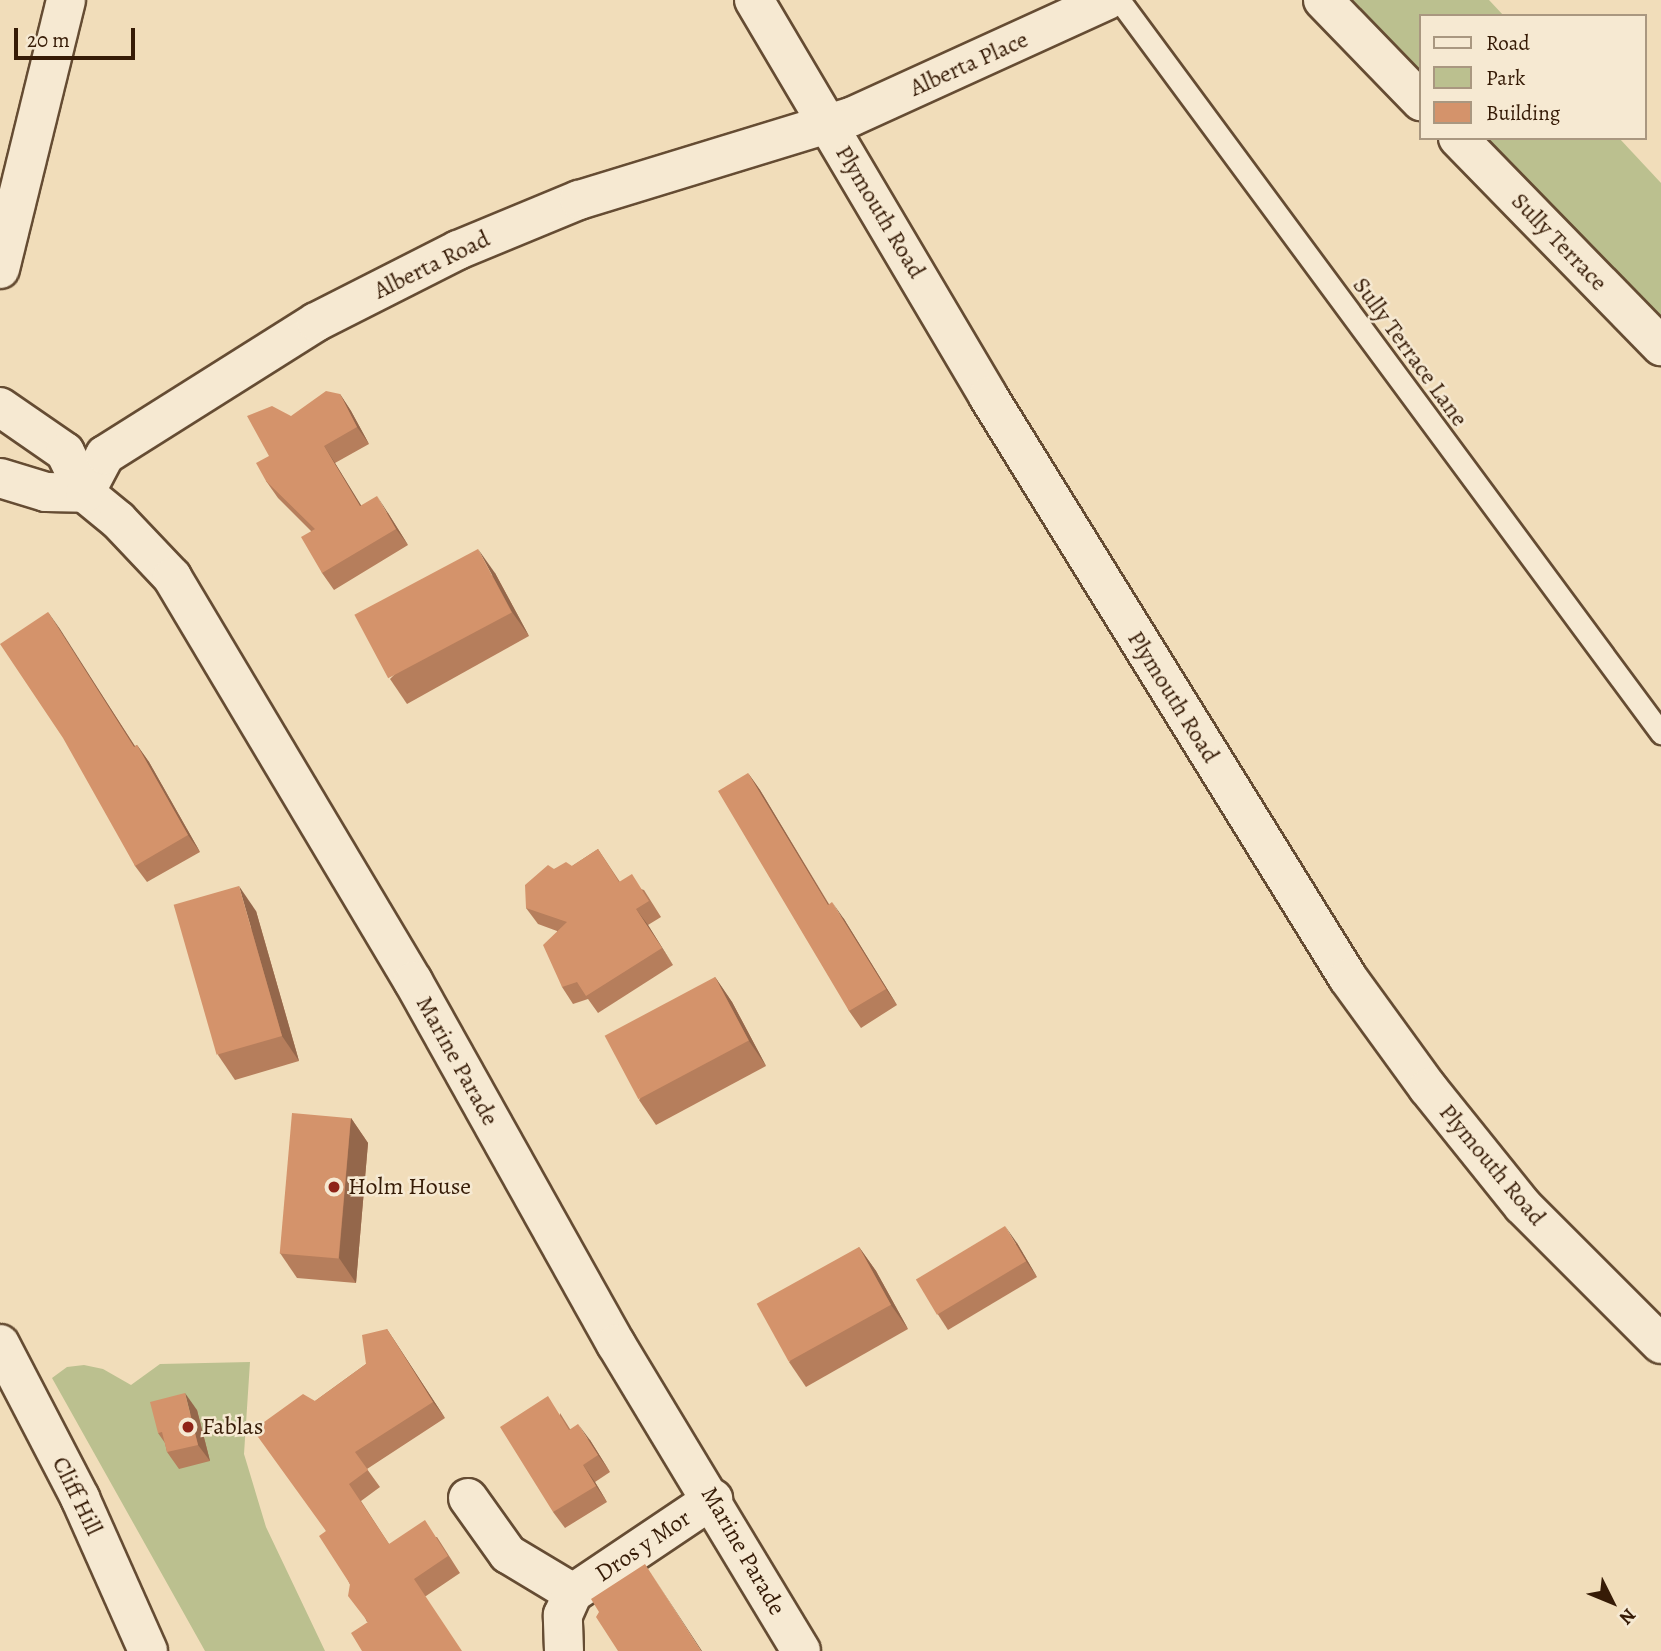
<!DOCTYPE html>
<style>
body{margin:0}
#map{position:relative;width:1661px;height:1651px;overflow:hidden;background:#f1ddba;font-family:Alegreya,serif}
div>[style]{position:absolute}
.green>*{inset:0;background:#bbc08f}
.roads{filter:drop-shadow(2px 0 #654c33) drop-shadow(-2px 0 #654c33) drop-shadow(0 2px #654c33) drop-shadow(0 -2px #654c33)}
.lane>*{height:21px;margin:-10.5px;padding:0 10.5px;transform-origin:10.5px;border-radius:10.5px;background:#f6e9d2}
.street>*{height:38px;margin:-19px;padding:0 19px;transform-origin:19px;border-radius:19px;background:#f6e9d2}
.secondary>*{height:38px;margin:-19px;padding:0 19px;transform-origin:19px;border-radius:19px;background:#f6e9d2}
.wall>*{inset:0;background:#b67e5c}
.shaded-wall>*{inset:0;background:#94674b}
.building>*{inset:0;background:#d4936b;transform-origin:0 0}
.dots>*{width:19px;height:19px;translate:-50% -50%;box-sizing:border-box;border:4px solid #f6e9d2;border-radius:50%}
span{translate:-50% -50%;white-space:nowrap;text-align:center;line-height:1.15;-webkit-text-stroke:5px #f6e9d2;paint-order:stroke}
.street-label{font-size:24px;color:#361b06}
.poi-label{font-size:24px;color:#361b06}
.left{translate:0 -50%;text-align:left}
.legend{position:absolute;left:1419px;top:14px;width:228px;height:126px;box-sizing:border-box;background:#f6e9d2;border:2px solid #a99780;margin:0;padding:9px 12px;list-style:none;font-size:21px;color:#361b06}
.legend li{display:flex;align-items:center;gap:14px;height:35px}
.legend b{width:35px;border:2px solid #a99780}
.north{position:absolute;left:1577px;top:1567px;width:70px;height:70px;-webkit-text-stroke:5px #f6e9d2;paint-order:stroke;rotate:133deg;font-size:19px;font-weight:700;line-height:28px;text-align:center;color:#361b06}
.north::after{content:'';display:block;margin:auto;width:24px;height:32px;background:#361b06;clip-path:polygon(50% 0,100% 100%,50% 72%,0 100%)}
.scale{position:absolute;left:14px;top:28px;width:121px;height:32px;box-sizing:border-box;border:4px solid #361b06;border-top:0;padding-left:9px;font-size:21px;line-height:24px;white-space:nowrap;color:#361b06;-webkit-text-stroke:5px #f6e9d2;paint-order:stroke}
</style>
<div id="map">
<div class="green">
<i style="clip-path:polygon(1353px 0,1489px 0,1504px 16px,1421px 16px,1421px 71px)"></i>
<i style="clip-path:polygon(1485px 138px,1619px 138px,1661px 183px,1661px 320px)"></i>
<i style="clip-path:polygon(250px 1362px,244px 1454px,266px 1527px,325px 1651px,205px 1651px,52px 1378px,67px 1367px,84px 1365px,103px 1369px,131px 1385px,160px 1364px)"></i>
</div>
<div class="roads">
<div class="lane">
<i style="left:1119px;top:0;width:912px;rotate:53.52deg"></i>
</div>
<div class="street">
<i style="left:1323px;top:0;width:141px;rotate:45.9deg"></i>
<i style="left:1458px;top:138px;width:291px;rotate:45.7deg"></i>
<i style="left:0;top:407px;width:79px;rotate:34.7deg"></i>
<i style="left:65px;top:452px;width:46px;rotate:64deg"></i>
<i style="left:85px;top:493px;width:43px;rotate:39.3deg"></i>
<i style="left:118px;top:520px;width:79px;rotate:46.5deg"></i>
<i style="left:172px;top:577px;width:470px;rotate:59.2deg"></i>
<i style="left:413px;top:981px;width:416px;rotate:60.8deg"></i>
<i style="left:616px;top:1344px;width:358px;rotate:58.9deg"></i>
<i style="left:0;top:478px;width:48px;rotate:16.9deg"></i>
<i style="left:46px;top:492px;width:39px;rotate:1deg"></i>
<i style="left:85px;top:493px;width:43px;rotate:-62.2deg"></i>
<i style="left:105px;top:455px;width:249px;rotate:-32.2deg"></i>
<i style="left:316px;top:322px;width:159px;rotate:-26.9deg"></i>
<i style="left:458px;top:250px;width:131px;rotate:-22.5deg"></i>
<i style="left:579px;top:200px;width:284px;rotate:-17deg"></i>
<i style="left:851px;top:117px;width:282px;rotate:-24.5deg"></i>
<i style="left:468px;top:1498px;width:69px;rotate:54.5deg"></i>
<i style="left:508px;top:1554px;width:76px;rotate:31deg"></i>
<i style="left:564px;top:1651px;width:36px;rotate:-92deg"></i>
<i style="left:563px;top:1615px;width:24px;rotate:-66deg"></i>
<i style="left:573px;top:1593px;width:169px;rotate:-33.9deg"></i>
</div>
<div class="secondary">
<i style="left:754px;top:0;width:460px;rotate:59.4deg"></i>
<i style="left:988px;top:396px;width:684px;rotate:58.26deg"></i>
<i style="left:1348px;top:978px;width:136px;rotate:54deg"></i>
<i style="left:1428px;top:1088px;width:151px;rotate:51.2deg"></i>
<i style="left:1523px;top:1206px;width:195px;rotate:45deg"></i>
<i style="left:0;top:269px;width:277px;rotate:-76.2deg"></i>
<i style="left:0;top:1344px;width:174px;rotate:62.5deg"></i>
<i style="left:80px;top:1498px;width:167px;rotate:66deg"></i>
</div>
</div>
<div class="wall">
<i style="clip-path:polygon(340px 394px,351px 411px,369px 444px,335px 463px,361px 506px,388px 513px,408px 545px,334px 590px,322px 573px,311px 531px,278px 498px,266px 481px,269px 456px)"></i>
<i style="clip-path:polygon(495px 573px,529px 636px,407px 704px,390px 679px)"></i>
<i style="clip-path:polygon(48px 612px,135px 746px,137px 745px,149px 762px,200px 852px,147px 882px,135px 866px)"></i>
<i style="clip-path:polygon(748px 773px,760px 790px,829px 904px,844px 919px,897px 1005px,861px 1028px,849px 1011px)"></i>
<i style="clip-path:polygon(598px 849px,620px 882px,644px 890px,661px 917px,648px 925px,673px 965px,598px 1013px,588px 999px,573px 1004px,562px 987px,557px 931px,538px 924px,526px 908px,554px 869px,572px 866px)"></i>
<i style="clip-path:polygon(256px 911px,299px 1061px,235px 1080px,218px 1055px)"></i>
<i style="clip-path:polygon(715px 977px,732px 1002px,766px 1066px,656px 1125px,639px 1100px)"></i>
<i style="clip-path:polygon(351px 1118px,368px 1143px,356px 1283px,297px 1278px,280px 1253px)"></i>
<i style="clip-path:polygon(1017px 1243px,1037px 1277px,948px 1330px,937px 1313px)"></i>
<i style="clip-path:polygon(859px 1247px,876px 1271px,908px 1329px,806px 1387px,789px 1362px)"></i>
<i style="clip-path:polygon(387px 1329px,445px 1418px,367px 1469px,380px 1487px,361px 1501px,389px 1544px,437px 1537px,460px 1573px,426px 1596px,367px 1622px,326px 1532px,315px 1401px,366px 1364px)"></i>
<i style="clip-path:polygon(197px 1410px,210px 1461px,179px 1469px,167px 1452px,165px 1443px,158px 1433px)"></i>
<i style="clip-path:polygon(560px 1413px,570px 1429px,590px 1440px,610px 1472px,595px 1482px,607px 1502px,565px 1528px,553px 1512px)"></i>
</div>
<div class="shaded-wall">
<i style="clip-path:polygon(340px 394px,351px 411px,369px 444px,357px 427px)"></i>
<i style="clip-path:polygon(324px 446px,335px 463px,372px 523px,360px 506px)"></i>
<i style="clip-path:polygon(377px 496px,388px 513px,408px 545px,396px 529px)"></i>
<i style="clip-path:polygon(478px 549px,495px 573px,529px 636px,512px 612px)"></i>
<i style="clip-path:polygon(48px 612px,60px 629px,146px 764px,134px 747px)"></i>
<i style="clip-path:polygon(137px 745px,149px 762px,200px 852px,188px 835px)"></i>
<i style="clip-path:polygon(748px 773px,760px 790px,839px 922px,828px 905px)"></i>
<i style="clip-path:polygon(239px 886px,256px 911px,299px 1061px,282px 1036px)"></i>
<i style="clip-path:polygon(832px 902px,844px 919px,897px 1005px,886px 989px)"></i>
<i style="clip-path:polygon(636px 909px,648px 925px,673px 965px,662px 948px)"></i>
<i style="clip-path:polygon(715px 977px,732px 1002px,766px 1066px,749px 1041px)"></i>
<i style="clip-path:polygon(351px 1118px,368px 1143px,356px 1283px,339px 1258px)"></i>
<i style="clip-path:polygon(1005px 1226px,1017px 1243px,1037px 1277px,1026px 1261px)"></i>
<i style="clip-path:polygon(859px 1247px,876px 1271px,908px 1329px,891px 1305px)"></i>
<i style="clip-path:polygon(387px 1329px,398px 1346px,445px 1418px,433px 1402px)"></i>
<i style="clip-path:polygon(185px 1393px,197px 1410px,210px 1461px,198px 1445px)"></i>
<i style="clip-path:polygon(578px 1424px,590px 1440px,610px 1472px,598px 1455px)"></i>
<i style="clip-path:polygon(583px 1465px,595px 1482px,607px 1502px,596px 1486px)"></i>
<i style="clip-path:polygon(645px 1564px,656px 1581px,702px 1651px,701px 1651px)"></i>
</div>
<div class="building">
<i style="clip-path:polygon(326px 391px,340px 394px,357px 427px,324px 446px,360px 506px,377px 496px,396px 529px,322px 573px,301px 537px,315px 529px,266px 481px,256px 463px,269px 456px,247px 416px,272px 406px,291px 416px)"></i>
<i style="left:478px;top:549px;width:72px;height:140px;rotate:62deg"></i>
<i style="clip-path:polygon(48px 612px,134px 747px,137px 745px,188px 835px,135px 866px,63px 738px,0 644px)"></i>
<i style="clip-path:polygon(748px 773px,828px 905px,832px 902px,886px 989px,849px 1011px,718px 791px)"></i>
<i style="clip-path:polygon(598px 849px,619px 882px,632px 874px,649px 901px,636px 909px,662px 948px,586px 996px,577px 982px,562px 987px,543px 945px,567px 922px,526px 908px,525px 885px,548px 865px,554px 869px,566px 862px,572px 866px)"></i>
<i style="left:239px;top:886px;width:156px;height:68px;rotate:74deg"></i>
<i style="left:715px;top:977px;width:72px;height:125px;rotate:62deg"></i>
<i style="left:292px;top:1113px;width:59px;height:141px;rotate:5deg"></i>
<i style="left:1005px;top:1226px;width:41px;height:104px;rotate:59deg"></i>
<i style="left:859px;top:1247px;width:66px;height:117px;rotate:61deg"></i>
<i style="clip-path:polygon(387px 1329px,433px 1402px,355px 1452px,368px 1470px,349px 1484px,389px 1544px,425px 1520px,448px 1556px,414px 1579px,462px 1651px,362px 1651px,351px 1633px,368px 1622px,348px 1596px,350px 1584px,319px 1536px,326px 1531px,253px 1430px,303px 1394px,315px 1401px,366px 1364px,362px 1335px)"></i>
<i style="clip-path:polygon(185px 1393px,198px 1445px,167px 1452px,162px 1432px,158px 1433px,150px 1402px)"></i>
<i style="clip-path:polygon(548px 1396px,569px 1430px,578px 1424px,598px 1455px,583px 1465px,596px 1486px,553px 1512px,500px 1427px)"></i>
<i style="clip-path:polygon(645px 1564px,701px 1651px,618px 1651px,596px 1617px,599px 1612px,591px 1599px)"></i>
</div>
<div class="dots">
<i style="left:334px;top:1187px;background:#8f2418"></i>
<i style="left:188px;top:1427px;background:#8f2418"></i>
</div>
<div class="street-label">
<span style="left:969px;top:64px;rotate:-24deg">Alberta Place</span>
<span style="left:880px;top:212px;rotate:59deg">Plymouth Road</span>
<span style="left:1559px;top:242px;rotate:46deg">Sully Terrace</span>
<span style="left:432px;top:265px;rotate:-26deg">Alberta Road</span>
<span style="left:1410px;top:352px;rotate:54deg">Sully Terrace Lane</span>
<span style="left:1173px;top:697px;rotate:58deg">Plymouth Road</span>
<span style="left:457px;top:1061px;rotate:61deg">Marine Parade</span>
<span style="left:1492px;top:1165px;rotate:50deg">Plymouth Road</span>
<span style="left:77px;top:1496px;rotate:64deg">Cliff Hill</span>
<span style="left:643px;top:1546px;rotate:-34deg">Dros y Mor</span>
<span style="left:743px;top:1551px;rotate:60deg">Marine Parade</span>
</div>
<div class="poi-label">
<span class="left" style="left:348px;top:1187px">Holm House</span>
<span class="left" style="left:202px;top:1427px">Fablas</span>
</div>
<ul class="legend">
<li><b style="height:9px;background:#f6e9d2"></b>Road</li>
<li><b style="height:19px;background:#bbc08f"></b>Park</li>
<li><b style="height:19px;background:#d4936b"></b>Building</li>
</ul>
<div class="north">N</div>
<div class="scale">20 m</div>
</div>
